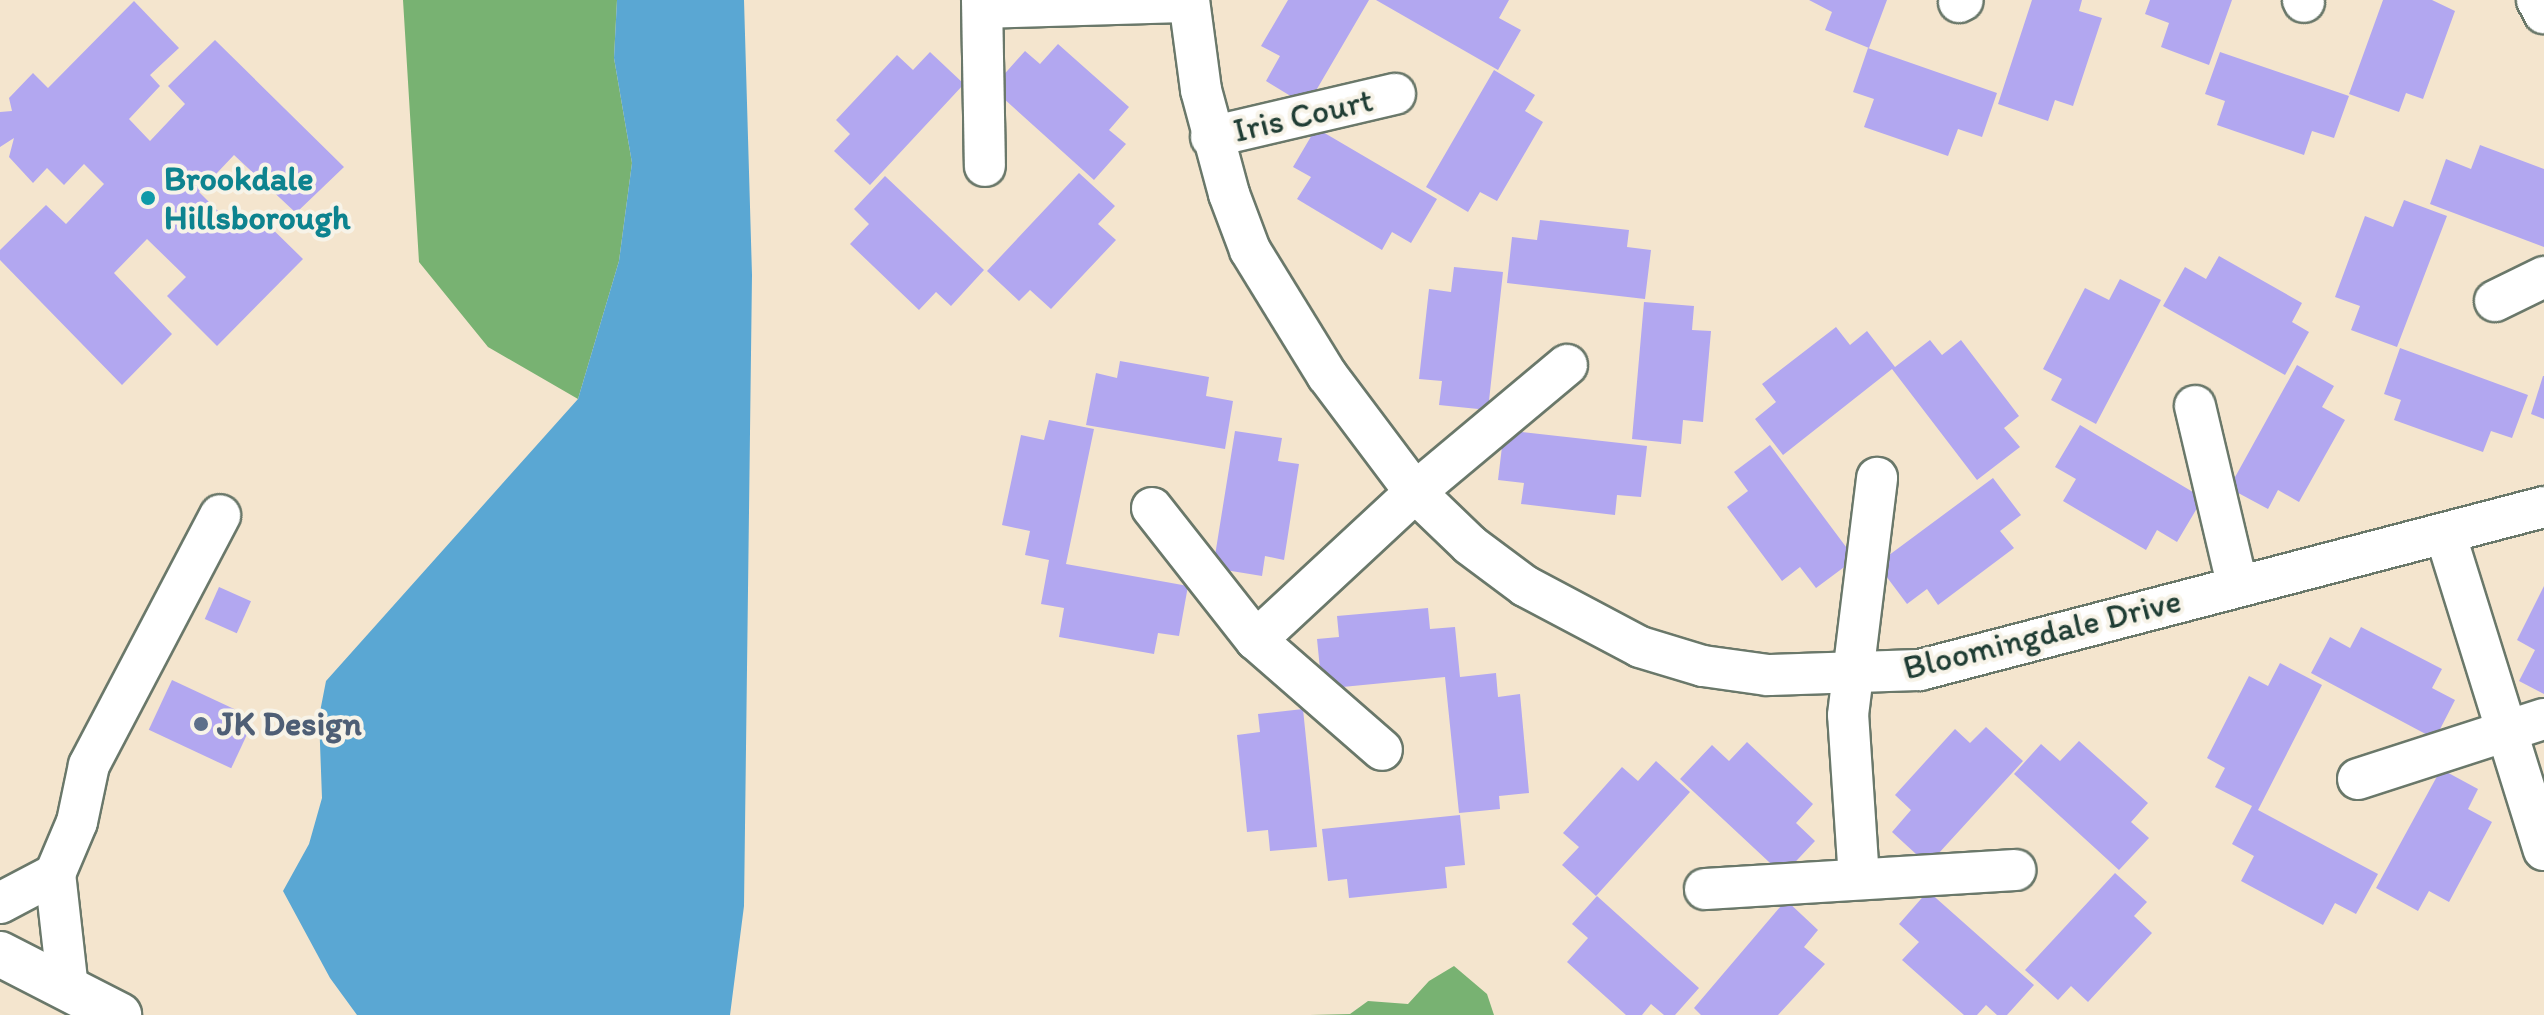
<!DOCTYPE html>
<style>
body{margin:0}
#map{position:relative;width:2544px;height:1015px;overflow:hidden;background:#f4e5ce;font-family:Itim,sans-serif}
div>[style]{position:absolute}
.forest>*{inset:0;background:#78b272}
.water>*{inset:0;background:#5aa7d3}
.building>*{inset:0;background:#b2a7f0;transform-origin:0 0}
.roads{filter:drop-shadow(2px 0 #6a786a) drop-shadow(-2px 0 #6a786a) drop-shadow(0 2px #6a786a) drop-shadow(0 -2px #6a786a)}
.minor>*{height:40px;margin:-20px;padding:0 20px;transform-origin:20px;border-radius:20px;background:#fff}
.major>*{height:44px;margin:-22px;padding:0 22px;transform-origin:22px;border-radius:22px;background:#fff}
.dots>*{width:22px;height:22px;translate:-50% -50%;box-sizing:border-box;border:4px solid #f7f3e8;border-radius:50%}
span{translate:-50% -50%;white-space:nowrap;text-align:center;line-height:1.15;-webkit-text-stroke:8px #f7f3e8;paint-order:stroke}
.street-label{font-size:34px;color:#1f3d34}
.culture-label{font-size:34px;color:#0d838f;font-weight:700}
.left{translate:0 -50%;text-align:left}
.service-label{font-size:34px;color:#4e5e75;font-weight:700}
</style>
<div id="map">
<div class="forest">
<i style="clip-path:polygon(403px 0,617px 0,614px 58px,632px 163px,619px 261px,578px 399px,488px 347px,419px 262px)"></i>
<i style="clip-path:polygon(1454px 966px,1487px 994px,1494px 1015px,1310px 1015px,1350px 1014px,1368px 1001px,1408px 1004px,1429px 981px)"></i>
</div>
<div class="water">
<i style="clip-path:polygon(617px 0,744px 0,752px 275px,744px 906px,730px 1015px,357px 1015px,330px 978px,283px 891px,309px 844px,322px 798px,319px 717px,326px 681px,578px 399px,619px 261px,632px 163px,614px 58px)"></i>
</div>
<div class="building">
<i style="clip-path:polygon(1288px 0,1369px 0,1307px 106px,1266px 81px,1280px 56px,1261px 46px)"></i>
<i style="clip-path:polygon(1376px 0,1509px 0,1499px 18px,1521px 30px,1498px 70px)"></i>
<i style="clip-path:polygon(1809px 0,1887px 0,1869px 48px,1825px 30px,1832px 12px)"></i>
<i style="clip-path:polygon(2032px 0,2082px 0,2079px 11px,2102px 18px,2073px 106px,2055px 100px,2048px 121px,1998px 104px)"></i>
<i style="clip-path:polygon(2150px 0,2232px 0,2209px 65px,2161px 47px,2169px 23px,2145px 14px)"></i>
<i style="clip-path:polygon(2383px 0,2432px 0,2455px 11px,2423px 99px,2406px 93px,2399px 112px,2349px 94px)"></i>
<i style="clip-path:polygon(134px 1px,179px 48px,150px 75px,160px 86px,129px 119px,150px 141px,185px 104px,168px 86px,215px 40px,344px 167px,296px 213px,234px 155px,199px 192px,236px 229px,254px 211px,303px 259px,217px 346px,167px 296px,186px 277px,147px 239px,114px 273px,172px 334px,122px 385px,0 260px,0 250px,46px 205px,66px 224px,104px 184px,84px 164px,64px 185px,47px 168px,33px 183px,9px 157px,14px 138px,0 147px,0 112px,12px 111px,9px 98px,33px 73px,48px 88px)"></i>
<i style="clip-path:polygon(1058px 44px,1129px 107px,1109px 130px,1126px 144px,1094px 180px,992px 88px,1025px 51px,1040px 64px)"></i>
<i style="clip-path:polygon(1868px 48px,1997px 93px,1982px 137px,1958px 129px,1948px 156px,1864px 127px,1874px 99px,1853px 92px)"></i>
<i style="clip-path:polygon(930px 52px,964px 84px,870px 185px,834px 151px,850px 134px,836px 120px,897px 55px,913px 70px)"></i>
<i style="clip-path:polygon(2220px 52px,2349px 96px,2334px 138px,2312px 131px,2304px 155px,2217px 125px,2225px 101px,2205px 94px)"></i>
<i style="clip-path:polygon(1494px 70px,1535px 95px,1525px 111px,1543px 122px,1497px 201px,1480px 192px,1468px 212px,1426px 187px)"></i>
<i style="clip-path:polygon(1316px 128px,1437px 199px,1411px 243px,1392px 232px,1382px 250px,1297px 199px,1311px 177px,1293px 167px)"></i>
<i style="clip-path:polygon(2480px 145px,2544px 169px,2544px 247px,2430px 204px,2446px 159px,2471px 169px)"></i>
<i style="clip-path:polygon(1079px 173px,1115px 206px,1098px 224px,1116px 240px,1051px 309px,1030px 290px,1019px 301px,987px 271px)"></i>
<i style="clip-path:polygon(885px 176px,984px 270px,951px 306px,936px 292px,919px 310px,850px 244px,869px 224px,854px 209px)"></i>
<i style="clip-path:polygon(2404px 200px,2447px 216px,2397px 347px,2351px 330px,2360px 306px,2335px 297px,2365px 216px,2393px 227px)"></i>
<i style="clip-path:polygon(1540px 220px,1629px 230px,1627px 247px,1651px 250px,1645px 299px,1507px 283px,1512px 237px,1537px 240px)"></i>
<i style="clip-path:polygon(2219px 256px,2302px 303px,2292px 322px,2309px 332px,2285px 375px,2163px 306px,2185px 267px,2206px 279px)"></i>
<i style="clip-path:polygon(1454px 267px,1503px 272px,1488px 410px,1439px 405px,1442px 381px,1419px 379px,1429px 289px,1451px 292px)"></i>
<i style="clip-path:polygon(2120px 279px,2161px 300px,2096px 424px,2051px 400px,2062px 379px,2043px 369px,2085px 288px,2109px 300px)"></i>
<i style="clip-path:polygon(1644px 302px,1694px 306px,1692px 330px,1711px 331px,1703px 422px,1683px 420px,1681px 444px,1632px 439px)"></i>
<i style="clip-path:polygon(1836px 327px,1850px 345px,1867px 331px,1895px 367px,1930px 340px,1942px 355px,1961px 340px,2019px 416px,2004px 428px,2020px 447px,1977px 480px,1892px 369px,1783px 455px,1755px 419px,1776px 402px,1762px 384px)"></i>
<i style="clip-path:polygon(2400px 348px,2528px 395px,2512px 438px,2491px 431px,2483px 452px,2394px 420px,2401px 400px,2384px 394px)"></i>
<i style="clip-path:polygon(1120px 361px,1209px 377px,1206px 396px,1233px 401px,1225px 449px,1086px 425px,1096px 373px,1117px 378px)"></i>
<i style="clip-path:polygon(2297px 365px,2334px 386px,2322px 407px,2345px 420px,2299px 502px,2278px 490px,2268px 509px,2229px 488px)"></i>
<i style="clip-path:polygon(2543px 376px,2544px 376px,2544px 419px,2531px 414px)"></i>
<i style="clip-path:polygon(1049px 420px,1094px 429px,1066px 564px,1188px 586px,1179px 636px,1158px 633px,1154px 654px,1059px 637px,1064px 608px,1041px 604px,1049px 560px,1025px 555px,1030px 531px,1002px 525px,1021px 435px,1044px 440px)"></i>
<i style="clip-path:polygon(2080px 425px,2203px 498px,2177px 542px,2157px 530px,2146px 550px,2063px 501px,2076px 479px,2055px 467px)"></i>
<i style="clip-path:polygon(1504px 430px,1647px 446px,1641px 497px,1617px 495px,1615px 515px,1521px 504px,1524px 483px,1498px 480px)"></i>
<i style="clip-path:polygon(1235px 431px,1282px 438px,1278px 461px,1299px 464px,1284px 560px,1265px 556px,1262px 576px,1213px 568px)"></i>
<i style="clip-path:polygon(1770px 445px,1855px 559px,1816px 588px,1800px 567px,1782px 581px,1727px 507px,1748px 491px,1734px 472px)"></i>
<i style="clip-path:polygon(1993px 478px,2021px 515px,2000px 531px,2014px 548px,1938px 605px,1927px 589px,1907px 604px,1877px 564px)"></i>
<i style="clip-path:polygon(2544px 586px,2544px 694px,2519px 681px,2535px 650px,2517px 640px)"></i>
<i style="left:219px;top:587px;width:35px;height:35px;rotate:24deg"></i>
<i style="clip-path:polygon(1428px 608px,1430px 629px,1455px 627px,1460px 677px,1496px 673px,1498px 697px,1520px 694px,1529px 793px,1499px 796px,1500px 809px,1459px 813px,1445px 677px,1322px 689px,1317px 639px,1339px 637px,1337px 616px)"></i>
<i style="clip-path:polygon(2361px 627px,2442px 669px,2432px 688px,2455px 700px,2435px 739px,2311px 673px,2330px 637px,2350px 648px)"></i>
<i style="clip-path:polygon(2280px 663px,2322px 685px,2258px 810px,2378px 874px,2356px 914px,2335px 903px,2323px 925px,2241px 881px,2254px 856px,2232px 844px,2252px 806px,2215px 787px,2225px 768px,2207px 758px,2249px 676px,2268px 686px)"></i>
<i style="left:172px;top:680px;width:91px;height:55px;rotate:25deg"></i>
<i style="clip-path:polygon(1303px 709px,1317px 847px,1270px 851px,1268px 830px,1247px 832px,1237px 735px,1260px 732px,1258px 714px)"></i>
<i style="clip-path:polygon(1986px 727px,2023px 761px,1928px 865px,1892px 832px,1911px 810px,1895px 795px,1955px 729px,1970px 743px)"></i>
<i style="clip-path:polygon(2079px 741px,2148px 803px,2131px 822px,2149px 838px,2119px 870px,2014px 774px,2041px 744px,2060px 761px)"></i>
<i style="clip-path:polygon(1747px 742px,1813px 804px,1796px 823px,1815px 841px,1783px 875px,1680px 779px,1712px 745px,1729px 761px)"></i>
<i style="clip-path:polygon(1656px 761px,1690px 792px,1596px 896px,1562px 865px,1579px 847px,1563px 833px,1622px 767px,1638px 781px)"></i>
<i style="clip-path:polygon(2441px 769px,2478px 789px,2468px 809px,2492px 822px,2449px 902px,2429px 891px,2418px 911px,2376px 888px)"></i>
<i style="clip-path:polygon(1460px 815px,1465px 865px,1445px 867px,1447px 888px,1349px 898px,1347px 879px,1328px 881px,1322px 829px)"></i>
<i style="clip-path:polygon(2115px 873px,2147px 902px,2134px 916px,2152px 933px,2088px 1002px,2071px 986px,2058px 1000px,2025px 970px)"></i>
<i style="clip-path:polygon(1928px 891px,2034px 985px,2007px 1015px,1997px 1015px,1986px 1005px,1977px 1015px,1964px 1015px,1902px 960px,1919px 942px,1899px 924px)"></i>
<i style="clip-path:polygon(1597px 896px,1699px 988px,1675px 1015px,1664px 1015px,1651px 1004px,1642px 1015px,1626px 1015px,1567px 962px,1588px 938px,1572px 924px)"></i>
<i style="clip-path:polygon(1786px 900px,1818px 930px,1804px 947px,1825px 964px,1778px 1015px,1701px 1015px,1694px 1008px)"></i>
</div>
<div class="roads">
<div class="minor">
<i style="left:982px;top:0;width:166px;rotate:89deg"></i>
<i style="left:1189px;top:0;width:91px;rotate:82.4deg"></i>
<i style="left:1201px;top:90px;width:108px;rotate:74.9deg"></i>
<i style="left:1229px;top:194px;width:60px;rotate:69.4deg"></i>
<i style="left:1250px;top:250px;width:147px;rotate:58.4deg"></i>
<i style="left:1327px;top:375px;width:146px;rotate:53.1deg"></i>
<i style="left:1415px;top:492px;width:76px;rotate:43.9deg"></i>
<i style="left:1470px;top:545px;width:69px;rotate:36.7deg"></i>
<i style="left:1525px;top:586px;width:130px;rotate:27.9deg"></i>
<i style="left:1640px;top:647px;width:66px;rotate:16.8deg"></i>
<i style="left:1703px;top:666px;width:66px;rotate:7.9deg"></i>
<i style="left:1768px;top:675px;width:152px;rotate:-1.9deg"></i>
<i style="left:1920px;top:670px;width:645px;rotate:-14.64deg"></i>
<i style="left:2303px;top:0;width:2px;rotate:63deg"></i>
<i style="left:2537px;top:0;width:15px;rotate:62deg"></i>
<i style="left:1959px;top:2px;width:4px;rotate:-27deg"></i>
<i style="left:983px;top:8px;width:206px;rotate:-1.7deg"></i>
<i style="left:1211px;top:137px;width:189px;rotate:-13.2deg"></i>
<i style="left:2495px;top:301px;width:55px;rotate:-26.1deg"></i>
<i style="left:2195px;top:406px;width:182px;rotate:76.7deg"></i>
<i style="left:1152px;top:508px;width:168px;rotate:51.8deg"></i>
<i style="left:1256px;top:640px;width:217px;rotate:-42.9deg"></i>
<i style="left:1415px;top:492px;width:198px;rotate:-39.9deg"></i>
<i style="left:2445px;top:533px;width:332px;rotate:72.7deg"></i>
<i style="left:1256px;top:640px;width:167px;rotate:41.1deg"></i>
<i style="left:2358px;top:779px;width:195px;rotate:-17.9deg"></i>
<i style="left:1859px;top:879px;width:164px;rotate:-93.8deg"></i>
<i style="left:1848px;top:715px;width:239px;rotate:-83deg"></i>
<i style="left:1705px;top:889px;width:311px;rotate:-3.5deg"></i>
<i style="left:0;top:903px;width:62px;rotate:-27.8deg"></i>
<i style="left:68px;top:989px;width:116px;rotate:-96.4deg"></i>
<i style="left:55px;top:874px;width:56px;rotate:-67.1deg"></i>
<i style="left:77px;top:822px;width:58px;rotate:-78.1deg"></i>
<i style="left:89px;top:765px;width:282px;rotate:-62.3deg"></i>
</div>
<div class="major">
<i style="left:0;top:954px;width:134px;rotate:27.1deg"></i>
</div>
</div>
<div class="dots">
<i style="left:148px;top:198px;background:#0f9aa8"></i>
<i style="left:201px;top:724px;background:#5c6f8a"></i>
</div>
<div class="street-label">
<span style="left:1303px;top:115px;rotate:-13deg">Iris Court</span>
<span style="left:2042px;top:634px;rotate:-14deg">Bloomingdale Drive</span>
</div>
<div class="culture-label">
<span class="left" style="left:164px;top:198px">Brookdale<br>Hillsborough</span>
</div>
<div class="service-label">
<span class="left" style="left:217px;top:724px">JK Design</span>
</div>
</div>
